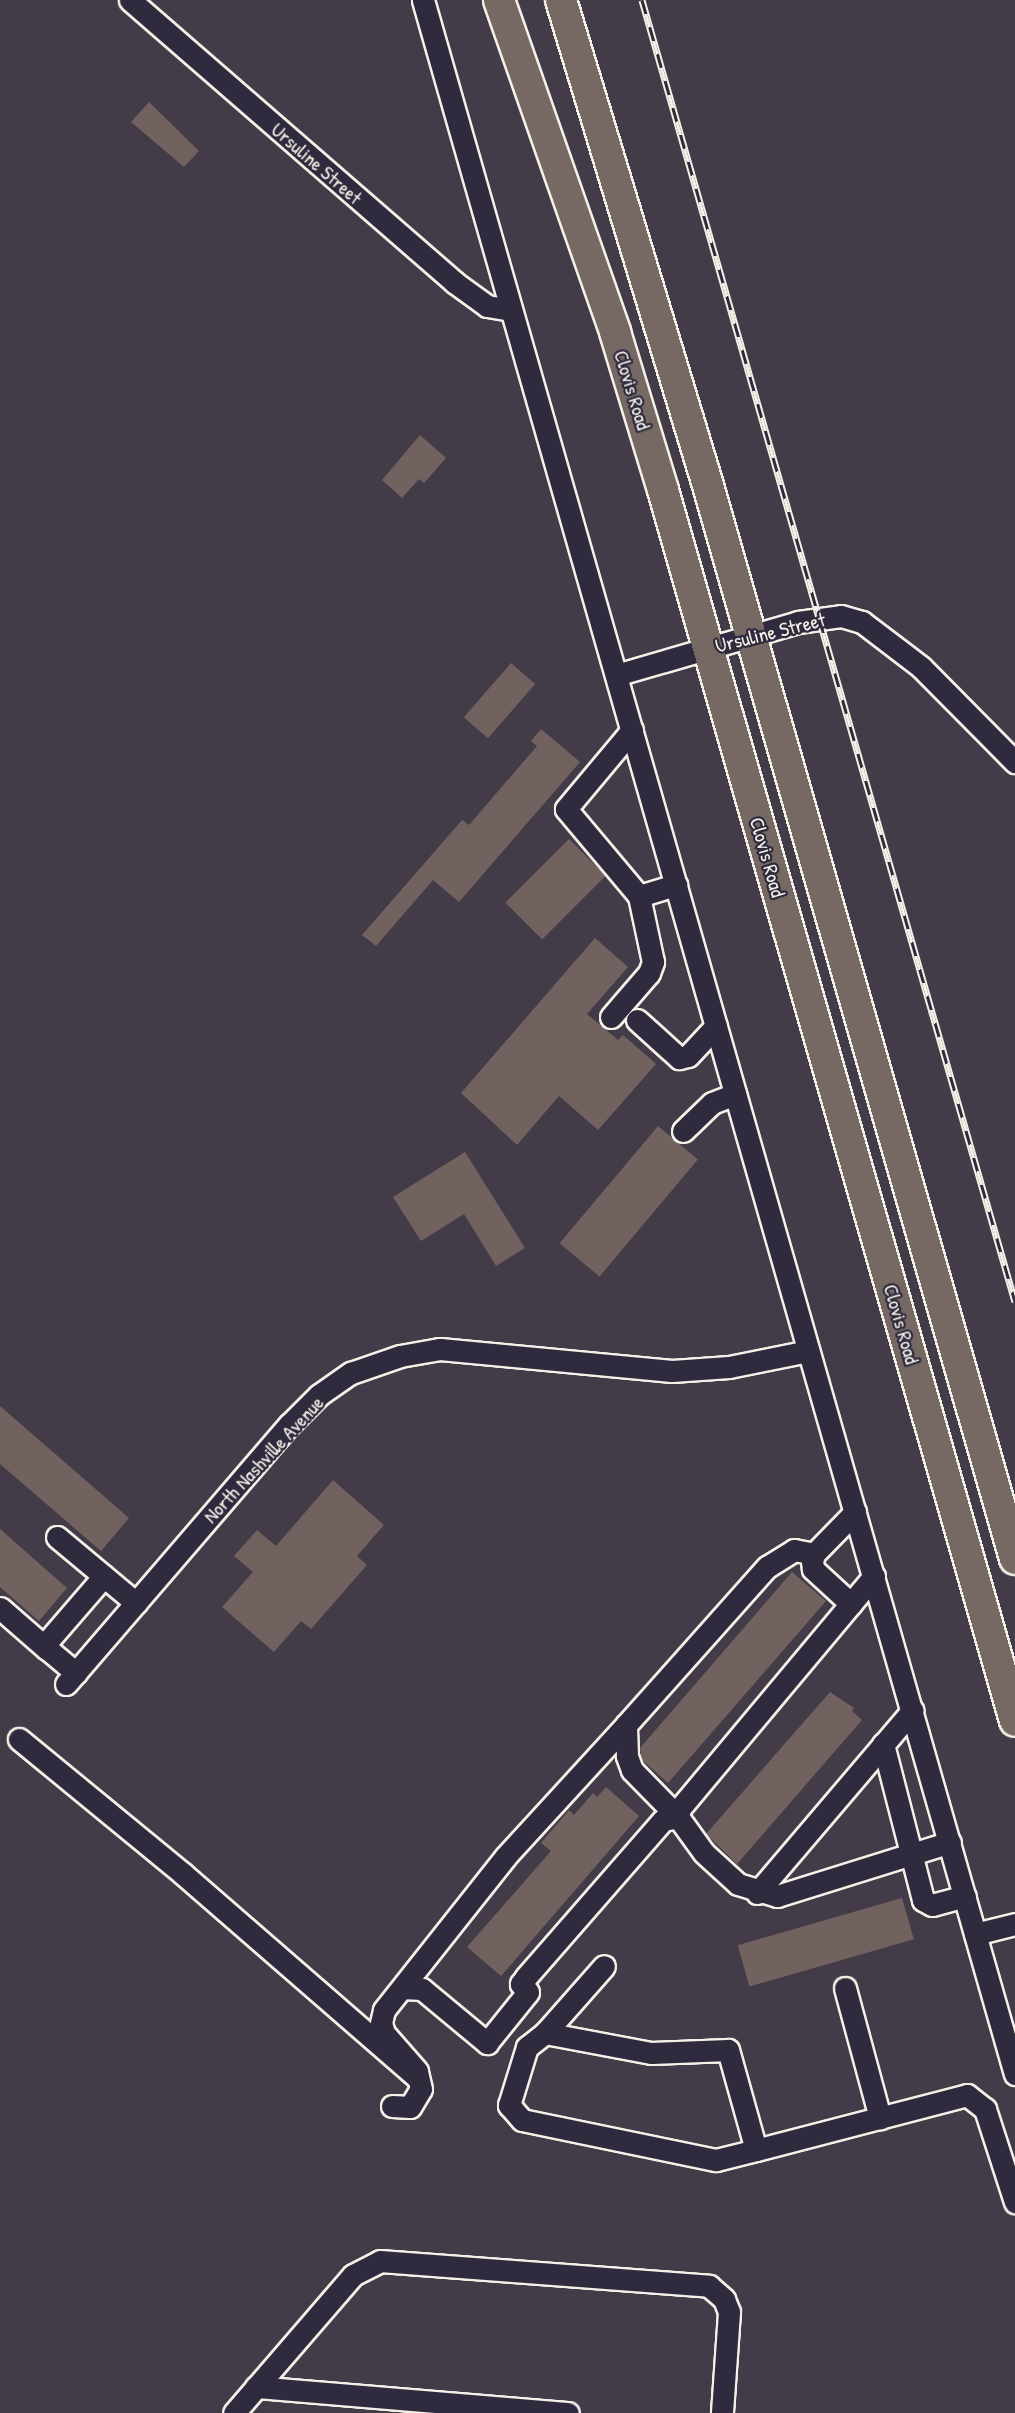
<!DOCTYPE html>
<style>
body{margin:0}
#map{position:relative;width:1015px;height:2413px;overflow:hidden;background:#433b47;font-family:"Patrick Hand",sans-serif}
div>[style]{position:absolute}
.building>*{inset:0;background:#72625f;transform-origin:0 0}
.roads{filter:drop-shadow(2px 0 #f4f1e8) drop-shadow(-2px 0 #f4f1e8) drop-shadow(0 2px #f4f1e8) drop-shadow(0 -2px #f4f1e8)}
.minor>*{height:21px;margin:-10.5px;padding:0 10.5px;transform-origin:10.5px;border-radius:10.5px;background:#2f2a3d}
.highway>*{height:30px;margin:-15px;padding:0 15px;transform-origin:15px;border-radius:15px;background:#766964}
.rail>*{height:7px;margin-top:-3.5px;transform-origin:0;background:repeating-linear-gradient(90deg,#2f2a3d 0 14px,#f4f1e8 0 28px);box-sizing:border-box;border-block:2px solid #f4f1e8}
span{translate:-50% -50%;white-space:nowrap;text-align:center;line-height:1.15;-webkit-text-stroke:4.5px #2f2a3d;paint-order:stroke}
.street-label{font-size:20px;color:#f4f1e8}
</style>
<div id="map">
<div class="building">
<i style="clip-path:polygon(149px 102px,199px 151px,184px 167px,131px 122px)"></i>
<i style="clip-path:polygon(420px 435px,446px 458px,424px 483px,419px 479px,402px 498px,382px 480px)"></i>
<i style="left:511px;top:663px;width:32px;height:72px;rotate:41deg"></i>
<i style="clip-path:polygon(541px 729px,580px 762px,459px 902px,433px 880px,376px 946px,362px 935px,462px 820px,469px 825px,537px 746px,531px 741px)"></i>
<i style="left:569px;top:839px;width:52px;height:90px;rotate:45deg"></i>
<i style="clip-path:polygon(595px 938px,628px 967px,587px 1014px,618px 1040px,623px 1035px,656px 1064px,598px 1130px,559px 1096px,517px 1145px,461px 1093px)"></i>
<i style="left:658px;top:1126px;width:52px;height:153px;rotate:40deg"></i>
<i style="clip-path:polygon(465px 1152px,525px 1248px,496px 1266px,464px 1214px,421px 1241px,393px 1197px)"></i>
<i style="clip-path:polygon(0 1406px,129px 1518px,101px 1551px,0 1464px)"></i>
<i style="clip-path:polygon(333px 1480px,384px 1525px,357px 1556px,367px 1565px,311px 1629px,301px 1621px,274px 1652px,222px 1607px,253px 1572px,234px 1556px,257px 1530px,276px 1546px)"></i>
<i style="clip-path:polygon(0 1529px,67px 1588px,39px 1621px,0 1587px)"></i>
<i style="clip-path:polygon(792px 1572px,826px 1601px,668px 1783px,642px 1760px,640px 1748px)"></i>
<i style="clip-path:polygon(830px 1692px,854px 1708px,852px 1711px,862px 1720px,737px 1864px,706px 1834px)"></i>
<i style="clip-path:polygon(606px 1787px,639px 1816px,501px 1976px,467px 1947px,551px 1851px,541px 1843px,569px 1810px,574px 1815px,593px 1793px,597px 1797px)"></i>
<i style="left:902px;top:1898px;width:43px;height:171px;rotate:74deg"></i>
</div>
<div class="roads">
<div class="minor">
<i style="left:130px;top:0;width:430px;rotate:41deg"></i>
<i style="left:454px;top:282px;width:41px;rotate:36deg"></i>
<i style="left:487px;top:306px;width:24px;rotate:9deg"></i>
<i style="left:423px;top:0;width:2157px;rotate:74.07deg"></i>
<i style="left:616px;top:675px;width:190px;rotate:-16.2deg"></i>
<i style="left:798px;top:622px;width:43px;rotate:-7.9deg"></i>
<i style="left:841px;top:616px;width:22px;rotate:16deg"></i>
<i style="left:862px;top:622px;width:74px;rotate:37.3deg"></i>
<i style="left:921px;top:667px;width:134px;rotate:45.3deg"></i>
<i style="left:632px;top:730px;width:103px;rotate:129.9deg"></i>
<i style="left:566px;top:809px;width:114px;rotate:50deg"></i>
<i style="left:639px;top:896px;width:39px;rotate:-17deg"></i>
<i style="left:611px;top:1017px;width:58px;rotate:-49.2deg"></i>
<i style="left:649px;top:973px;width:12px;rotate:-70deg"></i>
<i style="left:653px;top:962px;width:67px;rotate:-102deg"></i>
<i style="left:637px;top:1020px;width:57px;rotate:42.1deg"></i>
<i style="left:679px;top:1058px;width:9px;rotate:-13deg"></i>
<i style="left:688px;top:1056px;width:41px;rotate:-47deg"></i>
<i style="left:683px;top:1131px;width:40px;rotate:-44deg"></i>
<i style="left:712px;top:1103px;width:25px;rotate:-21deg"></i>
<i style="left:57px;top:1537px;width:103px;rotate:39.9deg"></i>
<i style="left:874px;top:1576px;width:302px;rotate:129.9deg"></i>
<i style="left:680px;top:1808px;width:9px;rotate:103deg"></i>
<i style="left:678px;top:1817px;width:44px;rotate:54.2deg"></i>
<i style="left:704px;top:1853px;width:46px;rotate:42.4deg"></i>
<i style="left:738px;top:1884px;width:41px;rotate:17.1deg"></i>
<i style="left:777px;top:1896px;width:181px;rotate:-17.3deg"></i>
<i style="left:851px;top:1604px;width:52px;rotate:-137.4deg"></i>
<i style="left:813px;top:1569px;width:8px;rotate:-97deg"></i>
<i style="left:812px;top:1561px;width:7px;rotate:-74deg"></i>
<i style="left:814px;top:1554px;width:59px;rotate:-45.7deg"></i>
<i style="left:0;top:1608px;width:62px;rotate:41.1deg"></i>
<i style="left:76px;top:1673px;width:38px;rotate:-140deg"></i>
<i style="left:47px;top:1649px;width:7px;rotate:-90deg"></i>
<i style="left:47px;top:1642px;width:87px;rotate:-49.2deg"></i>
<i style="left:66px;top:1684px;width:343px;rotate:-49.3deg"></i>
<i style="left:290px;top:1424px;width:41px;rotate:-45deg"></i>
<i style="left:319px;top:1395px;width:39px;rotate:-35deg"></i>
<i style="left:351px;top:1373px;width:52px;rotate:-19.1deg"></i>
<i style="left:400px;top:1356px;width:41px;rotate:-9.9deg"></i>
<i style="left:440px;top:1349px;width:233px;rotate:5.4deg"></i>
<i style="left:672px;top:1371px;width:57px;rotate:-4deg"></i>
<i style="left:729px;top:1367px;width:81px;rotate:-11.4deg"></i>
<i style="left:19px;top:1739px;width:211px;rotate:39.4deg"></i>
<i style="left:182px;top:1873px;width:311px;rotate:41deg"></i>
<i style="left:883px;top:1744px;width:161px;rotate:75.6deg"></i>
<i style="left:923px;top:1900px;width:10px;rotate:29deg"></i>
<i style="left:932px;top:1905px;width:34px;rotate:-15deg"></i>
<i style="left:678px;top:1817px;width:66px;rotate:-134.4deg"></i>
<i style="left:632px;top:1770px;width:15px;rotate:-110deg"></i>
<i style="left:627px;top:1756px;width:31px;rotate:-92deg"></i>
<i style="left:626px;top:1725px;width:212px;rotate:-48.3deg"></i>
<i style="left:767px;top:1567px;width:32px;rotate:-32deg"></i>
<i style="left:794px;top:1550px;width:20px;rotate:11deg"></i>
<i style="left:757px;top:1893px;width:240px;rotate:-49.6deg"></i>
<i style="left:975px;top:1934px;width:41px;rotate:-14deg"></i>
<i style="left:402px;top:1988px;width:20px;rotate:3deg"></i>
<i style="left:422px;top:1989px;width:85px;rotate:39.7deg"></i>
<i style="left:487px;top:2043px;width:65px;rotate:-51.2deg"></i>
<i style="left:528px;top:1992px;width:11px;rotate:-131deg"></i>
<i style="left:521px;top:1984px;width:9px;rotate:-54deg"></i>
<i style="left:526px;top:1977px;width:208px;rotate:-48.9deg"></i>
<i style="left:663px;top:1820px;width:15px;rotate:-11deg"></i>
<i style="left:845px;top:1988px;width:135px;rotate:74.9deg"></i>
<i style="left:545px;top:2033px;width:89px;rotate:-48.6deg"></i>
<i style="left:392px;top:2106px;width:18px;rotate:3deg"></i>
<i style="left:410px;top:2107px;width:21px;rotate:-59deg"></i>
<i style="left:421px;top:2089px;width:18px;rotate:-103deg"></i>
<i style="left:417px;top:2071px;width:50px;rotate:-131deg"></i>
<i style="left:384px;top:2033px;width:10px;rotate:-107deg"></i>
<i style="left:381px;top:2023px;width:13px;rotate:-77deg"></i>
<i style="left:384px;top:2010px;width:196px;rotate:-51.6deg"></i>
<i style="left:506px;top:1856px;width:178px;rotate:-47.5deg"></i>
<i style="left:756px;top:2150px;width:104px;rotate:-105.6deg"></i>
<i style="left:728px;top:2050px;width:77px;rotate:177.8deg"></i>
<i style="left:651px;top:2053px;width:108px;rotate:-169.3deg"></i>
<i style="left:545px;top:2033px;width:23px;rotate:142deg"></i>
<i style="left:527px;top:2047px;width:61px;rotate:107.2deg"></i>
<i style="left:509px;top:2105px;width:20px;rotate:49deg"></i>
<i style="left:522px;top:2120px;width:198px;rotate:11.7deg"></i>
<i style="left:716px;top:2160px;width:41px;rotate:-14deg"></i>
<i style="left:756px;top:2150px;width:218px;rotate:-14.6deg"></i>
<i style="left:967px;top:2095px;width:23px;rotate:38deg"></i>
<i style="left:985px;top:2109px;width:98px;rotate:72.1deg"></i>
<i style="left:256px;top:2387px;width:313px;rotate:4.8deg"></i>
<i style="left:234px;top:2413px;width:182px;rotate:-49.2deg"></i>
<i style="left:353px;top:2275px;width:30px;rotate:-27deg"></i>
<i style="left:380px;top:2261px;width:330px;rotate:4.3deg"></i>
<i style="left:709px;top:2286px;width:20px;rotate:41deg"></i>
<i style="left:724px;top:2299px;width:14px;rotate:69deg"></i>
<i style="left:729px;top:2312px;width:101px;rotate:94deg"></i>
</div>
<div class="highway">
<i style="left:499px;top:0;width:352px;rotate:70.7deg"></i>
<i style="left:615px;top:332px;width:165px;rotate:73.1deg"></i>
<i style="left:663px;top:490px;width:1280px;rotate:74.04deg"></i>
<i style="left:561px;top:0;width:504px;rotate:73.15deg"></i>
<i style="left:707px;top:482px;width:1120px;rotate:74.04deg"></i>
</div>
</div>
<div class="rail">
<i style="left:642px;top:0;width:1354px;rotate:74.01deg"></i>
</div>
<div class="street-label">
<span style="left:317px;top:163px;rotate:41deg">Ursuline Street</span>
<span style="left:633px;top:390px;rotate:73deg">Clovis Road</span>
<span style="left:770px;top:632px;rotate:-14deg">Ursuline Street</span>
<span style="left:768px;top:857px;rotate:74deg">Clovis Road</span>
<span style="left:902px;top:1324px;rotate:74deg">Clovis Road</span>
<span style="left:263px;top:1459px;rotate:-47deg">North Nashville Avenue</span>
</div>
</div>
